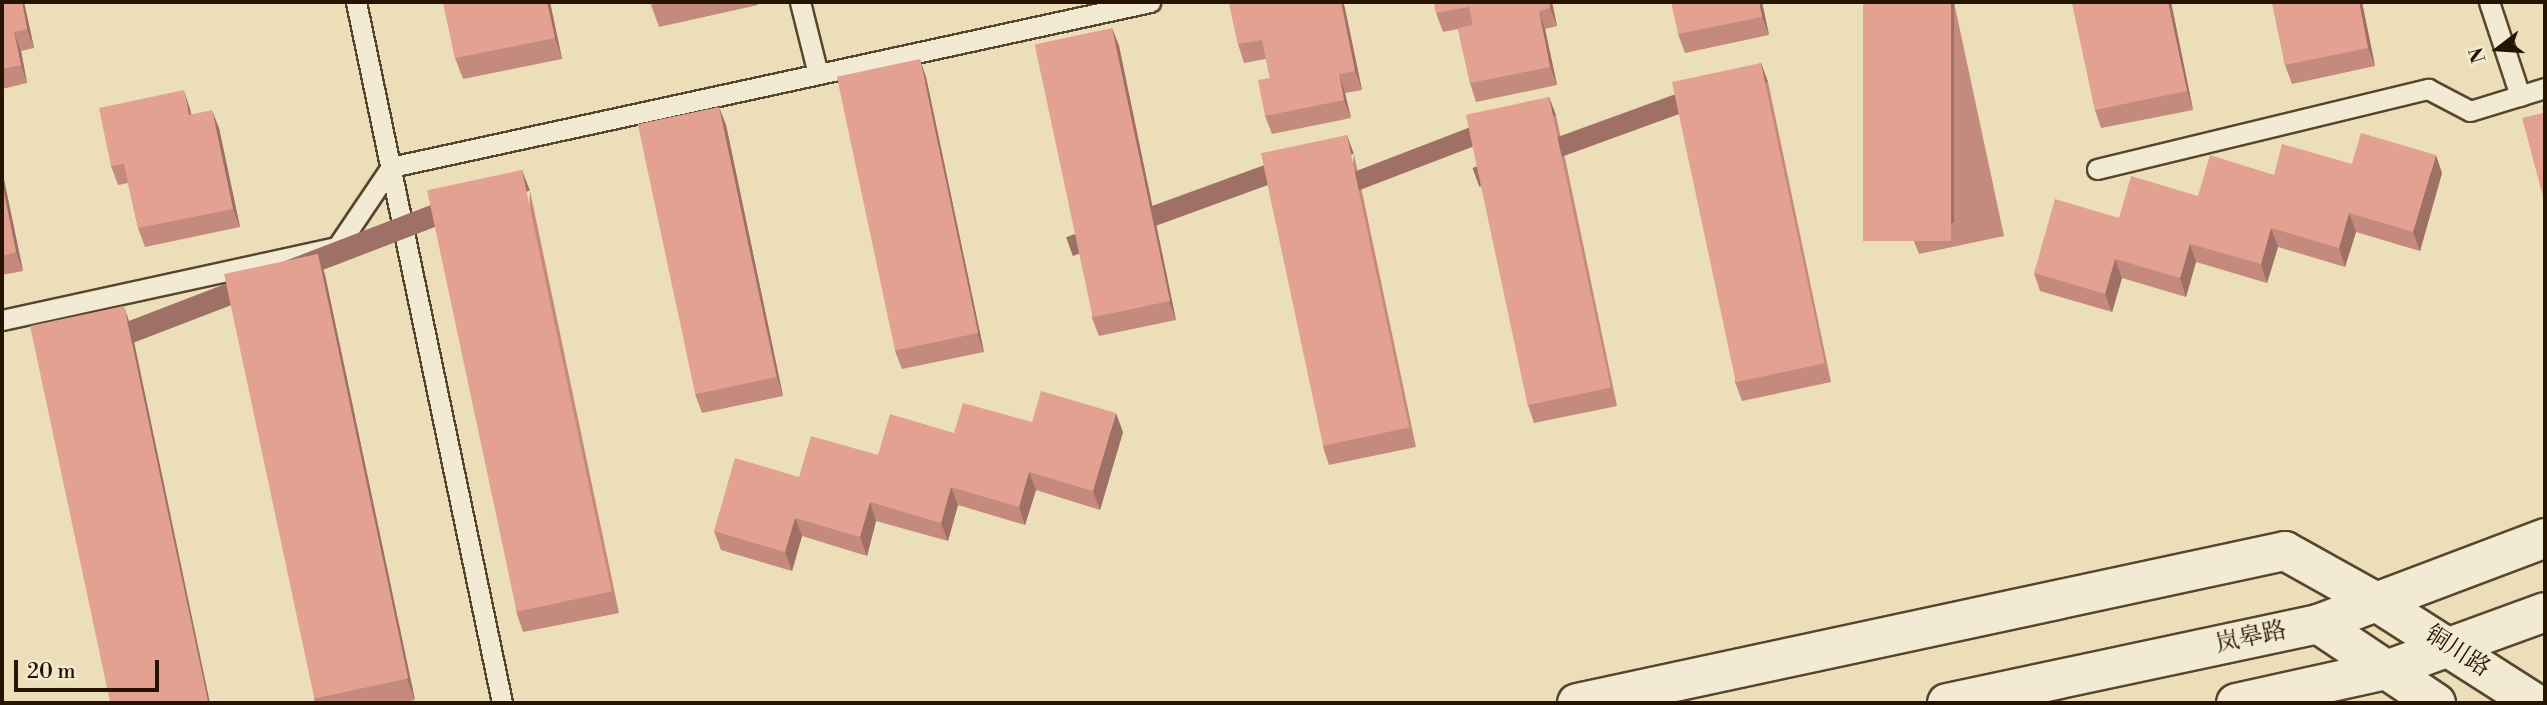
<!DOCTYPE html>
<meta charset="utf-8">
<style>
body{margin:0}
#map{position:relative;width:2547px;height:705px;overflow:hidden;background:#ebdeb9;font-family:"Libre Bodoni","Noto Serif SC",serif}
div>[style]{position:absolute}
.roads{filter:drop-shadow(2px 0 #57462e) drop-shadow(-2px 0 #57462e) drop-shadow(0 2px #57462e) drop-shadow(0 -2px #57462e)}
.service>*{height:19px;margin:-9.5px;padding:0 9.5px;transform-origin:9.5px;border-radius:9.5px;background:#f2ead2}
.minor>*{height:38px;margin:-19px;padding:0 19px;transform-origin:19px;border-radius:19px;background:#f2ead2}
.secondary>*{height:38px;margin:-19px;padding:0 19px;transform-origin:19px;border-radius:19px;background:#f2ead2}
.wall>*{inset:0;background:#c38a7d}
.shaded-wall>*{inset:0;background:#9f7166;transform-origin:0 0}
.building>*{inset:0;background:#e3a191;transform-origin:0 0}
span{translate:-50% -50%;white-space:nowrap;text-align:center;line-height:1.15;-webkit-text-stroke:5px #f2ead2;paint-order:stroke}
.street-label{font-size:24px;color:#261400}
.frame{position:absolute;inset:0;border:4px solid #261400;pointer-events:none}
.north{position:absolute;left:2463px;top:14px;width:70px;height:70px;-webkit-text-stroke:5px #f2ead2;paint-order:stroke;rotate:253deg;font-size:19px;font-weight:700;line-height:28px;text-align:center;color:#261400}
.north::after{content:'';display:block;margin:auto;width:24px;height:32px;background:#261400;clip-path:polygon(50% 0,100% 100%,50% 72%,0 100%)}
.scale{position:absolute;left:14px;top:660px;width:145px;height:32px;box-sizing:border-box;border:4px solid #261400;border-top:0;padding-left:9px;font-size:21px;line-height:24px;white-space:nowrap;color:#261400;-webkit-text-stroke:5px #f2ead2;paint-order:stroke}
</style>
<div id="map">
<div class="roads">
<div class="service">
<i style="left:356px;top:2px;width:716px;rotate:78.23deg"></i>
<i style="left:800px;top:2px;width:74px;rotate:76deg"></i>
<i style="left:2489px;top:2px;width:99px;rotate:71.7deg"></i>
<i style="left:2097px;top:169px;width:341px;rotate:-13.6deg"></i>
<i style="left:2428px;top:89px;width:47px;rotate:27.6deg"></i>
<i style="left:2470px;top:111px;width:78px;rotate:-17deg"></i>
<i style="left:2px;top:320px;width:343px;rotate:-12.3deg"></i>
<i style="left:337px;top:247px;width:97px;rotate:-56deg"></i>
<i style="left:391px;top:167px;width:777px;rotate:-12.26deg"></i>
</div>
<div class="minor">
<i style="left:1577px;top:703px;width:724px;rotate:-12.12deg"></i>
<i style="left:2285px;top:551px;width:107px;rotate:29.2deg"></i>
</div>
<div class="secondary">
<i style="left:2378px;top:603px;width:186px;rotate:32.5deg"></i>
<i style="left:2318px;top:624px;width:142px;rotate:33.8deg"></i>
<i style="left:1947px;top:703px;width:379px;rotate:-12deg"></i>
<i style="left:2318px;top:624px;width:243px;rotate:-20.7deg"></i>
<i style="left:2236px;top:703px;width:154px;rotate:-12.4deg"></i>
<i style="left:2386px;top:670px;width:169px;rotate:-20deg"></i>
</div>
</div>
<div class="wall">
<i style="clip-path:polygon(2px 2px,24px 2px,34px 48px,21px 51px,27px 83px,2px 89px)"></i>
<i style="clip-path:polygon(443px 2px,550px 2px,562px 59px,463px 79px,455px 58px)"></i>
<i style="clip-path:polygon(650px 2px,758px 2px,758px 5px,659px 27px)"></i>
<i style="clip-path:polygon(1229px 2px,1343px 2px,1362px 90px,1345px 93px,1351px 118px,1272px 134px,1265px 116px,1270px 78px,1266px 59px,1244px 63px,1238px 44px)"></i>
<i style="clip-path:polygon(1434px 2px,1552px 2px,1557px 26px,1545px 29px,1557px 85px,1476px 102px,1470px 83px,1458px 29px,1443px 32px,1436px 13px)"></i>
<i style="clip-path:polygon(1762px 2px,1769px 35px,1685px 53px,1678px 34px)"></i>
<i style="clip-path:polygon(1863px 2px,1954px 2px,2004px 236px,1919px 254px,1912px 236px)"></i>
<i style="clip-path:polygon(2072px 2px,2171px 2px,2193px 110px,2101px 128px,2095px 110px)"></i>
<i style="clip-path:polygon(2272px 2px,2362px 2px,2375px 66px,2292px 84px,2285px 65px)"></i>
<i style="clip-path:polygon(1112px 28px,1119px 46px,1176px 320px,1099px 336px,1092px 318px)"></i>
<i style="clip-path:polygon(1761px 63px,1768px 82px,1831px 382px,1742px 401px,1735px 382px)"></i>
<i style="clip-path:polygon(926px 77px,984px 352px,902px 369px,895px 351px)"></i>
<i style="clip-path:polygon(1549px 97px,1556px 115px,1617px 406px,1534px 423px,1528px 405px)"></i>
<i style="clip-path:polygon(719px 107px,726px 125px,783px 396px,702px 413px,695px 394px)"></i>
<i style="clip-path:polygon(190px 109px,191px 114px,219px 128px,240px 227px,145px 247px,138px 228px,128px 183px,118px 185px,111px 166px)"></i>
<i style="clip-path:polygon(1354px 154px,1416px 447px,1329px 465px,1323px 447px)"></i>
<i style="clip-path:polygon(2352px 164px,2442px 173px,2420px 251px,2356px 232px,2345px 267px,2278px 247px,2267px 283px,2196px 262px,2186px 297px,2122px 278px,2112px 312px,2040px 291px,2034px 273px,2119px 218px,2274px 175px)"></i>
<i style="clip-path:polygon(2px 170px,23px 271px,2px 275px)"></i>
<i style="clip-path:polygon(530px 191px,619px 613px,523px 632px,516px 611px)"></i>
<i style="clip-path:polygon(318px 254px,325px 275px,415px 700px,398px 703px,315px 703px,314px 699px)"></i>
<i style="clip-path:polygon(1032px 422px,1123px 432px,1100px 510px,1036px 490px,1025px 525px,958px 505px,948px 541px,876px 521px,867px 556px,802px 536px,792px 571px,721px 550px,714px 531px,799px 477px,954px 433px)"></i>
</div>
<div class="shaded-wall">
<i style="clip-path:polygon(22px 2px,24px 2px,34px 48px,27px 29px)"></i>
<i style="clip-path:polygon(547px 2px,550px 2px,562px 59px,555px 38px)"></i>
<i style="clip-path:polygon(1341px 2px,1343px 2px,1345px 8px,1362px 90px,1355px 71px)"></i>
<i style="clip-path:polygon(1549px 2px,1552px 2px,1557px 26px,1550px 8px)"></i>
<i style="clip-path:polygon(1759px 2px,1762px 2px,1769px 35px,1762px 17px)"></i>
<i style="left:1951px;top:2px;width:3px;height:221px"></i>
<i style="clip-path:polygon(2168px 2px,2171px 2px,2193px 110px,2187px 91px)"></i>
<i style="clip-path:polygon(2359px 2px,2362px 2px,2375px 66px,2368px 48px)"></i>
<i style="clip-path:polygon(1539px 11px,1545px 29px,1557px 85px,1550px 67px)"></i>
<i style="clip-path:polygon(1112px 28px,1119px 46px,1176px 320px,1169px 301px)"></i>
<i style="clip-path:polygon(14px 32px,21px 51px,27px 83px,21px 65px)"></i>
<i style="clip-path:polygon(920px 59px,926px 77px,984px 352px,977px 333px)"></i>
<i style="left:1761px;top:63px;width:20px;height:307px;rotate:70deg"></i>
<i style="clip-path:polygon(1339px 74px,1345px 93px,1351px 118px,1344px 100px)"></i>
<i style="clip-path:polygon(184px 90px,190px 109px,195px 133px,189px 115px)"></i>
<i style="left:1549px;top:97px;width:19px;height:297px;rotate:69deg"></i>
<i style="clip-path:polygon(719px 107px,726px 125px,783px 396px,777px 377px)"></i>
<i style="clip-path:polygon(212px 110px,219px 128px,240px 227px,233px 209px)"></i>
<i style="left:1347px;top:135px;width:20px;height:299px;rotate:70deg"></i>
<i style="clip-path:polygon(2436px 155px,2442px 173px,2420px 251px,2413px 232px)"></i>
<i style="clip-path:polygon(2px 170px,23px 271px,16px 252px,2px 183px)"></i>
<i style="left:522px;top:170px;width:22px;height:431px;rotate:69deg"></i>
<i style="clip-path:polygon(2349px 213px,2356px 232px,2345px 267px,2339px 248px)"></i>
<i style="clip-path:polygon(2271px 228px,2278px 247px,2267px 283px,2261px 264px)"></i>
<i style="clip-path:polygon(2190px 244px,2196px 262px,2186px 297px,2180px 278px)"></i>
<i style="clip-path:polygon(318px 254px,325px 275px,415px 700px,407px 679px)"></i>
<i style="clip-path:polygon(2115px 259px,2122px 278px,2112px 312px,2105px 294px)"></i>
<i style="clip-path:polygon(124px 306px,131px 327px,210px 703px,207px 703px)"></i>
<i style="clip-path:polygon(1116px 413px,1123px 432px,1100px 510px,1093px 491px)"></i>
<i style="clip-path:polygon(1029px 472px,1036px 490px,1025px 525px,1019px 507px)"></i>
<i style="clip-path:polygon(951px 487px,958px 505px,948px 541px,941px 523px)"></i>
<i style="clip-path:polygon(870px 502px,876px 521px,867px 556px,860px 537px)"></i>
<i style="clip-path:polygon(795px 518px,802px 536px,792px 571px,785px 552px)"></i>
</div>
<div class="building">
<i style="clip-path:polygon(2px 2px,22px 2px,27px 29px,14px 32px,21px 65px,2px 69px)"></i>
<i style="clip-path:polygon(443px 2px,547px 2px,555px 38px,455px 58px)"></i>
<i style="clip-path:polygon(650px 2px,668px 2px,651px 5px)"></i>
<i style="clip-path:polygon(1229px 2px,1341px 2px,1355px 71px,1339px 74px,1344px 100px,1265px 116px,1258px 80px,1270px 78px,1262px 40px,1238px 44px)"></i>
<i style="clip-path:polygon(1434px 2px,1549px 2px,1550px 8px,1539px 11px,1550px 67px,1470px 83px,1458px 28px,1473px 25px,1469px 7px,1436px 13px)"></i>
<i style="clip-path:polygon(1671px 2px,1759px 2px,1762px 17px,1678px 34px)"></i>
<i style="left:1863px;top:2px;width:88px;height:239px"></i>
<i style="clip-path:polygon(2072px 2px,2168px 2px,2187px 91px,2095px 110px)"></i>
<i style="clip-path:polygon(2272px 2px,2359px 2px,2368px 48px,2285px 65px)"></i>
<i style="left:1112px;top:28px;width:279px;height:79px;rotate:78deg"></i>
<i style="left:920px;top:59px;width:280px;height:85px;rotate:78deg"></i>
<i style="left:1761px;top:63px;width:307px;height:91px;rotate:78deg"></i>
<i style="clip-path:polygon(184px 90px,189px 115px,212px 110px,233px 209px,138px 228px,124px 164px,111px 166px,99px 108px)"></i>
<i style="left:1549px;top:97px;width:297px;height:85px;rotate:78deg"></i>
<i style="clip-path:polygon(2545px 106px,2545px 204px,2522px 118px,2543px 113px,2542px 107px)"></i>
<i style="left:719px;top:107px;width:276px;height:83px;rotate:78deg"></i>
<i style="clip-path:polygon(2361px 133px,2436px 155px,2413px 232px,2349px 213px,2339px 248px,2271px 228px,2261px 264px,2190px 244px,2180px 278px,2115px 259px,2105px 294px,2034px 273px,2055px 199px,2119px 218px,2131px 176px,2198px 196px,2210px 155px,2274px 175px,2282px 144px,2352px 164px)"></i>
<i style="left:1347px;top:135px;width:299px;height:88px;rotate:78deg"></i>
<i style="left:522px;top:170px;width:431px;height:97px;rotate:78deg"></i>
<i style="clip-path:polygon(2px 183px,16px 252px,2px 256px)"></i>
<i style="left:318px;top:254px;width:434px;height:96px;rotate:78deg"></i>
<i style="left:124px;top:306px;width:406px;height:96px;rotate:78deg"></i>
<i style="clip-path:polygon(1041px 391px,1116px 413px,1093px 491px,1029px 472px,1019px 507px,951px 487px,941px 523px,870px 502px,860px 537px,795px 518px,785px 552px,714px 531px,735px 458px,799px 477px,811px 436px,878px 455px,890px 414px,954px 433px,963px 403px,1032px 422px)"></i>
</div>
<div class="street-label">
<span style="left:2251px;top:638px;rotate:-12deg">岚皋路</span>
<span style="left:2457px;top:652px;rotate:33deg">铜川路</span>
</div>
<div class="frame"></div>
<div class="north">N</div>
<div class="scale">20 m</div>
</div>
